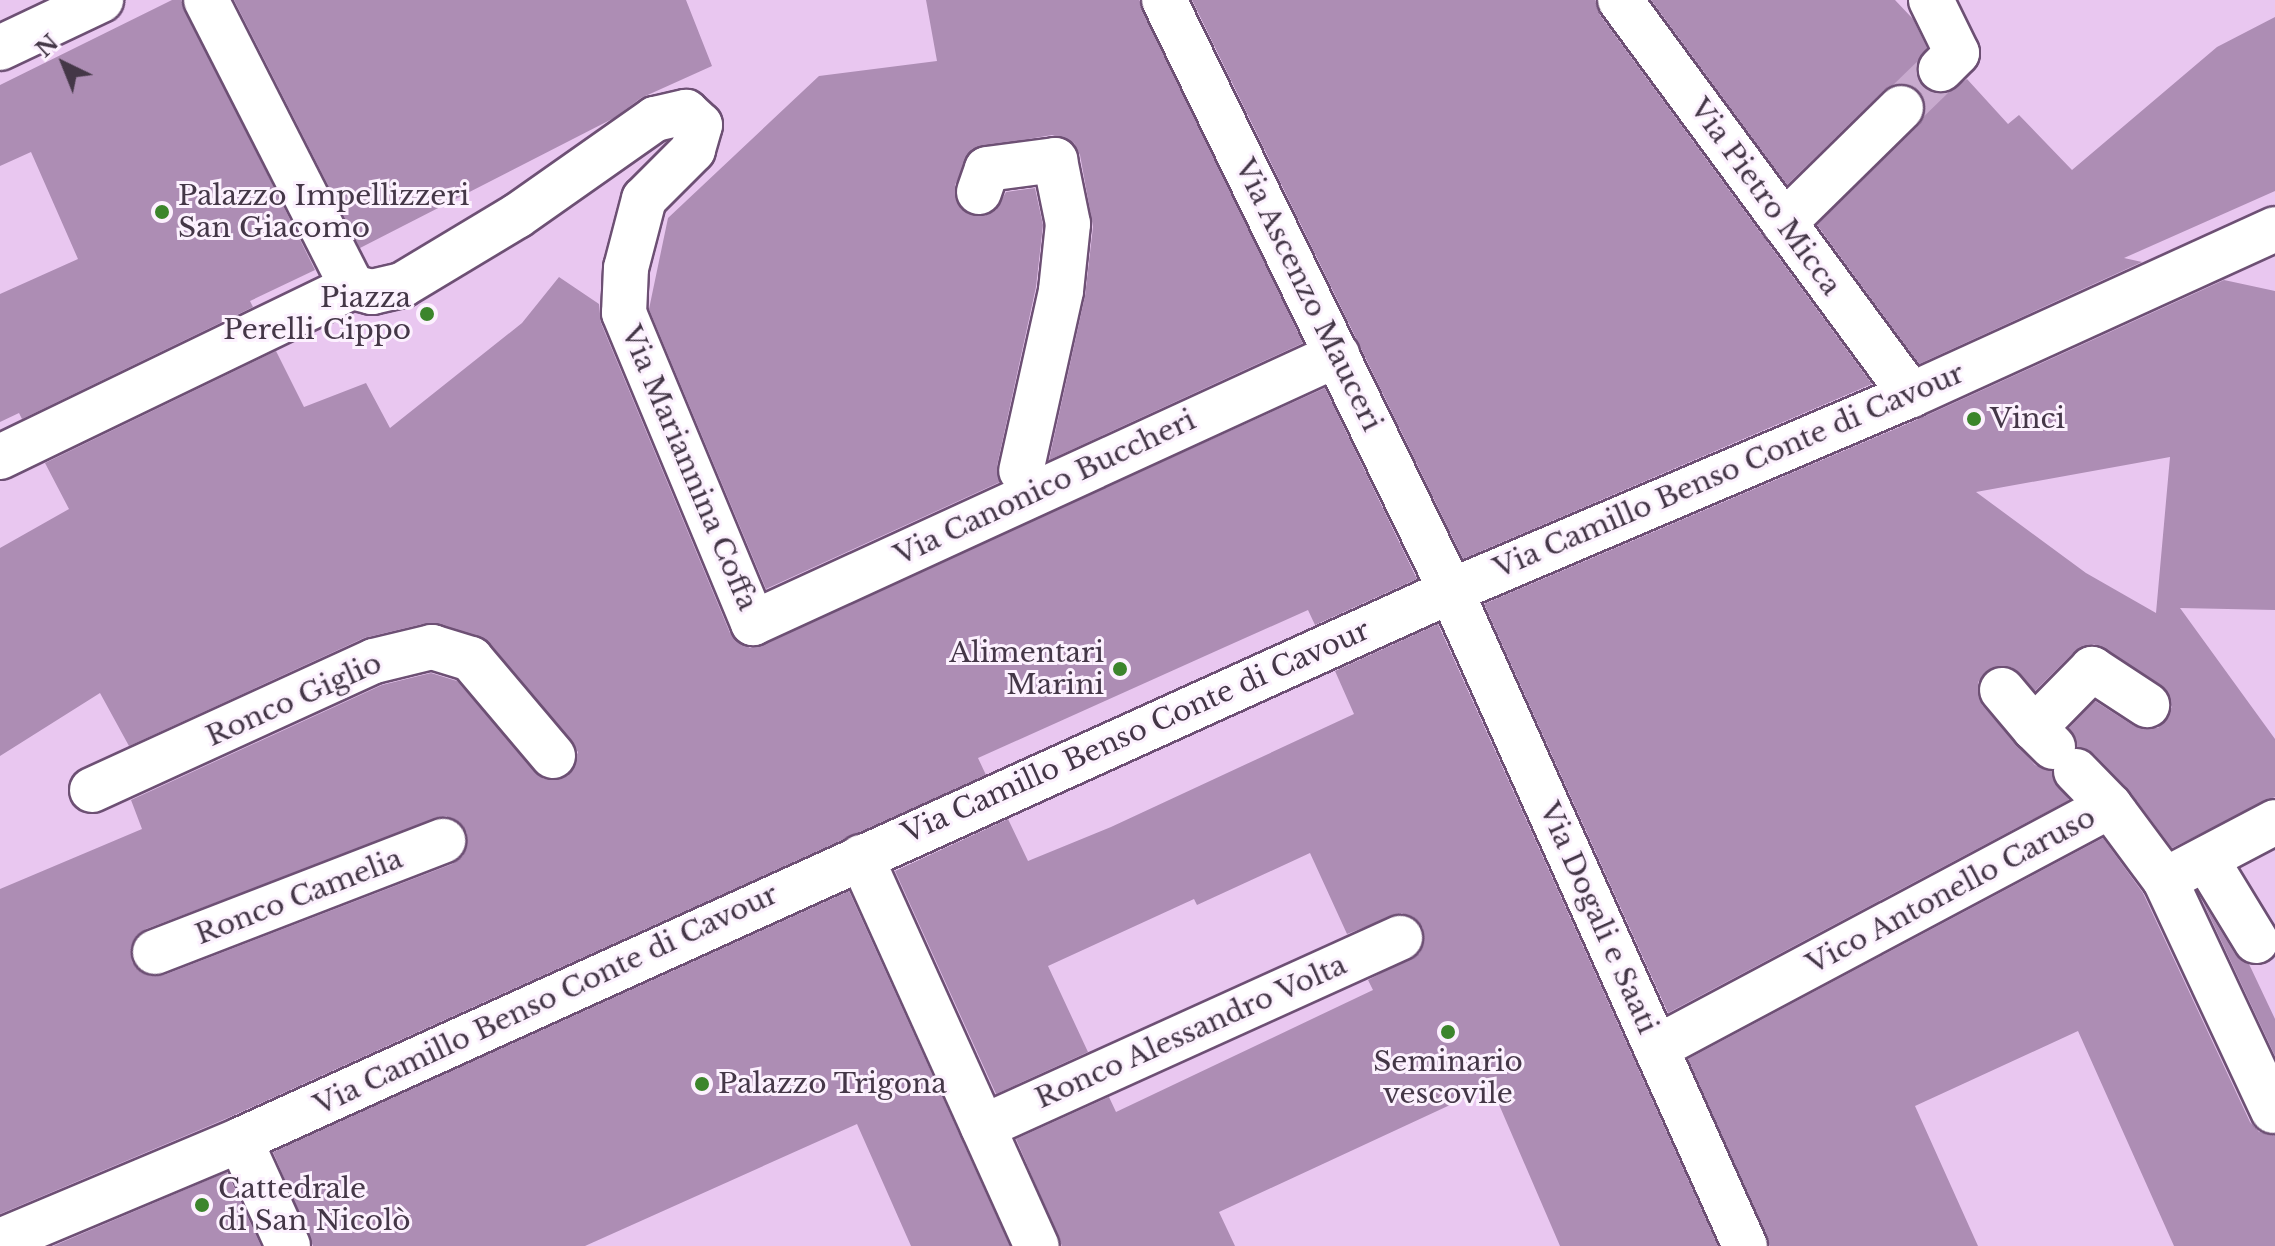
<!DOCTYPE html>
<meta charset="utf-8">
<style>
body{margin:0}
#map{position:relative;width:2275px;height:1246px;overflow:hidden;background:#e9c7f0;font-family:"Libre Baskerville",serif}
div>[style]{position:absolute}
.building>*{inset:0;background:#ad8db4}
.street-tunnel>*{height:44px;margin-top:-22px;transform-origin:0;background:repeating-linear-gradient(90deg,#c8aace 0 44px,transparent 0 66px)}
.roads{filter:drop-shadow(2px 0 #6d5074) drop-shadow(-2px 0 #6d5074) drop-shadow(0 2px #6d5074) drop-shadow(0 -2px #6d5074)}
.street>*{height:44px;margin:-22px;padding:0 22px;transform-origin:22px;border-radius:22px;background:#fff}
.secondary>*{height:44px;margin:-22px;padding:0 22px;transform-origin:22px;border-radius:22px;background:#fff}
.dots>*{width:22px;height:22px;translate:-50% -50%;box-sizing:border-box;border:4px solid #fcf1fe;border-radius:50%}
span{translate:-50% -50%;white-space:nowrap;text-align:center;line-height:1.15;-webkit-text-stroke:6px #fcf1fe;paint-order:stroke}
.poi-label{font-size:28px;color:#443747}
.left{translate:0 -50%;text-align:left}
.right{translate:-100% -50%;text-align:right}
.street-label{font-size:28px;color:#443747}
.north{position:absolute;left:24px;top:24px;width:80px;height:80px;-webkit-text-stroke:6px #fcf1fe;paint-order:stroke;rotate:317deg;font-size:22px;font-weight:700;line-height:32px;text-align:center;color:#443747}
.north::after{content:'';display:block;margin:auto;width:28px;height:36px;background:#443747;clip-path:polygon(50% 0,100% 100%,50% 72%,0 100%)}
</style>
<div id="map">
<div class="building">
<i style="clip-path:polygon(172px 0,181px 0,315px 270px,250px 301px,253px 307px,22px 419px,19px 413px,0 422px,0 294px,78px 259px,31px 152px,0 166px,0 85px)"></i>
<i style="clip-path:polygon(234px 0,686px 0,712px 66px,641px 98px,614px 118px,360px 248px)"></i>
<i style="clip-path:polygon(926px 0,1139px 0,1303px 343px,1049px 460px,1085px 296px,1093px 227px,1080px 155px,1074px 143px,1052px 135px,972px 149px,955px 185px,961px 209px,984px 216px,996px 210px,1006px 192px,1035px 188px,1043px 225px,1036px 287px,997px 466px,1000px 482px,766px 589px,649px 309px,668px 218px,819px 76px,937px 61px)"></i>
<i style="clip-path:polygon(1192px 0,1595px 0,1600px 15px,1872px 384px,1463px 559px)"></i>
<i style="clip-path:polygon(1651px 0,1895px 0,1913px 19px,1927px 48px,1917px 63px,1924px 87px,1947px 93px,1967px 79px,2008px 124px,2019px 115px,2072px 170px,2217px 47px,2275px 17px,2275px 191px,2124px 258px,2142px 262px,1919px 364px,1817px 225px,1919px 125px,1925px 114px,1919px 91px,1907px 84px,1884px 90px,1787px 185px)"></i>
<i style="clip-path:polygon(evenodd,559px 277px,599px 304px,601px 323px,730px 633px,750px 648px,1325px 388px,1417px 579px,1315px 625px,1308px 610px,1225px 647px,978px 758px,986px 775px,230px 1117px,0 1214px,0 889px,142px 829px,131px 800px,382px 685px,431px 673px,457px 681px,544px 779px,568px 776px,578px 752px,489px 642px,427px 623px,364px 638px,129px 746px,100px 693px,0 756px,0 548px,69px 509px,45px 463px,276px 351px,304px 407px,366px 383px,390px 428px,522px 323px,559px 277px,446px 816px,467px 833px,463px 856px,452px 864px,164px 975px,150px 976px,132px 962px,131px 947px,146px 929px,446px 816px)"></i>
<i style="clip-path:polygon(evenodd,2224px 280px,2275px 291px,2275px 610px,2180px 608px,2275px 739px,2275px 797px,2172px 848px,2128px 789px,2094px 754px,2077px 747px,2069px 728px,2095px 701px,2134px 726px,2158px 728px,2172px 707px,2161px 685px,2094px 644px,2075px 651px,2035px 691px,2011px 667px,1997px 666px,1978px 682px,1982px 705px,2035px 765px,2052px 771px,2069px 800px,1668px 1013px,1484px 604px,1921px 418px,2224px 280px,2170px 457px,2156px 613px,2086px 573px,1976px 492px,2170px 457px)"></i>
<i style="clip-path:polygon(1438px 624px,1718px 1246px,1560px 1246px,1491px 1086px,1219px 1212px,1235px 1246px,1062px 1246px,1016px 1139px,1109px 1097px,1116px 1112px,1373px 990px,1368px 980px,1420px 953px,1423px 928px,1402px 913px,1347px 934px,1310px 853px,1197px 905px,1194px 899px,1048px 966px,1088px 1052px,996px 1094px,895px 871px,1008px 819px,1028px 861px,1111px 827px,1354px 714px,1335px 671px)"></i>
<i style="clip-path:polygon(2103px 838px,2143px 893px,2250px 1122px,2259px 1132px,2275px 1135px,2275px 1246px,2174px 1246px,2078px 1031px,1915px 1106px,1978px 1246px,1770px 1246px,1688px 1059px)"></i>
<i style="clip-path:polygon(849px 891px,1010px 1246px,911px 1246px,857px 1124px,585px 1246px,313px 1246px,273px 1152px)"></i>
<i style="clip-path:polygon(2203px 902px,2235px 954px,2249px 964px,2275px 1019px,2275px 1056px)"></i>
<i style="clip-path:polygon(227px 1172px,261px 1246px,53px 1246px)"></i>
</div>
<div class="street-tunnel">
<i style="left:1901px;top:108px;width:56px;rotate:-44.3deg"></i>
</div>
<div class="roads">
<div class="street">
<i style="left:206px;top:0;width:322px;rotate:63deg"></i>
<i style="left:1164px;top:0;width:657px;rotate:64.1deg"></i>
<i style="left:1451px;top:591px;width:718px;rotate:65.83deg"></i>
<i style="left:1620px;top:0;width:491px;rotate:53.6deg"></i>
<i style="left:1931px;top:0;width:59px;rotate:63.9deg"></i>
<i style="left:1957px;top:53px;width:23px;rotate:135deg"></i>
<i style="left:0;top:48px;width:112px;rotate:-25.4deg"></i>
<i style="left:979px;top:192px;width:24px;rotate:-71deg"></i>
<i style="left:987px;top:169px;width:69px;rotate:-7.5deg"></i>
<i style="left:1055px;top:160px;width:65px;rotate:78.5deg"></i>
<i style="left:1068px;top:224px;width:67px;rotate:96deg"></i>
<i style="left:1061px;top:291px;width:184px;rotate:102.5deg"></i>
<i style="left:1784px;top:223px;width:164px;rotate:-44.5deg"></i>
<i style="left:0;top:457px;width:391px;rotate:-25.8deg"></i>
<i style="left:352px;top:287px;width:21px;rotate:14deg"></i>
<i style="left:372px;top:292px;width:31px;rotate:-13deg"></i>
<i style="left:402px;top:285px;width:134px;rotate:-31deg"></i>
<i style="left:517px;top:216px;width:169px;rotate:-35.1deg"></i>
<i style="left:655px;top:119px;width:32px;rotate:-13deg"></i>
<i style="left:686px;top:112px;width:19px;rotate:43deg"></i>
<i style="left:700px;top:125px;width:26px;rotate:106deg"></i>
<i style="left:693px;top:150px;width:69px;rotate:135deg"></i>
<i style="left:644px;top:199px;width:71px;rotate:104.6deg"></i>
<i style="left:626px;top:268px;width:45px;rotate:92.5deg"></i>
<i style="left:624px;top:313px;width:336px;rotate:67.4deg"></i>
<i style="left:753px;top:623px;width:643px;rotate:-24.65deg"></i>
<i style="left:2002px;top:690px;width:50px;rotate:49.9deg"></i>
<i style="left:2053px;top:747px;width:27px;rotate:-135deg"></i>
<i style="left:2034px;top:728px;width:83px;rotate:-45.5deg"></i>
<i style="left:2092px;top:669px;width:66px;rotate:33.2deg"></i>
<i style="left:2076px;top:771px;width:49px;rotate:45.8deg"></i>
<i style="left:92px;top:790px;width:310px;rotate:-24.6deg"></i>
<i style="left:374px;top:661px;width:60px;rotate:-13.6deg"></i>
<i style="left:432px;top:647px;width:41px;rotate:17.1deg"></i>
<i style="left:471px;top:659px;width:127px;rotate:49.8deg"></i>
<i style="left:861px;top:857px;width:427px;rotate:65.7deg"></i>
<i style="left:2206px;top:859px;width:96px;rotate:58.6deg"></i>
<i style="left:2165px;top:880px;width:124px;rotate:-27.8deg"></i>
<i style="left:155px;top:952px;width:309px;rotate:-21.1deg"></i>
<i style="left:1656px;top:1048px;width:514px;rotate:-28.06deg"></i>
<i style="left:2110px;top:806px;width:92px;rotate:53.4deg"></i>
<i style="left:2165px;top:880px;width:255px;rotate:64.9deg"></i>
<i style="left:983px;top:1127px;width:458px;rotate:-24.4deg"></i>
<i style="left:240px;top:1140px;width:116px;rotate:65.6deg"></i>
</div>
<div class="secondary">
<i style="left:0;top:1241px;width:260px;rotate:-22.8deg"></i>
<i style="left:240px;top:1140px;width:1330px;rotate:-24.39deg"></i>
<i style="left:1451px;top:591px;width:500px;rotate:-23.08deg"></i>
<i style="left:1911px;top:395px;width:400px;rotate:-24.5deg"></i>
</div>
</div>
<div class="dots">
<i style="left:162px;top:212px;background:#3c852c"></i>
<i style="left:427px;top:314px;background:#3c852c"></i>
<i style="left:1974px;top:419px;background:#3c852c"></i>
<i style="left:1120px;top:669px;background:#3c852c"></i>
<i style="left:1448px;top:1032px;background:#3c852c"></i>
<i style="left:702px;top:1084px;background:#3c852c"></i>
<i style="left:202px;top:1205px;background:#3c852c"></i>
</div>
<div class="poi-label">
<span class="left" style="left:178px;top:212px">Palazzo Impellizzeri<br>San Giacomo</span>
<span class="right" style="left:411px;top:314px">Piazza<br>Perelli Cippo</span>
<span class="left" style="left:1990px;top:419px">Vinci</span>
<span class="right" style="left:1104px;top:669px">Alimentari<br>Marini</span>
<span style="left:1448px;top:1078px">Seminario<br>vescovile</span>
<span class="left" style="left:718px;top:1084px">Palazzo Trigona</span>
<span class="left" style="left:218px;top:1205px">Cattedrale<br>di San Nicolò</span>
</div>
<div class="street-label">
<span style="left:1765px;top:197px;rotate:54deg">Via Pietro Micca</span>
<span style="left:1308px;top:295px;rotate:64deg">Via Ascenzo Mauceri</span>
<span style="left:689px;top:468px;rotate:67deg">Via Mariannina Coffa</span>
<span style="left:1729px;top:471px;rotate:-23deg">Via Camillo Benso Conte di Cavour</span>
<span style="left:1045px;top:488px;rotate:-25deg">Via Canonico Buccheri</span>
<span style="left:294px;top:700px;rotate:-24deg">Ronco Giglio</span>
<span style="left:1136px;top:732px;rotate:-24deg">Via Camillo Benso Conte di Cavour</span>
<span style="left:1951px;top:891px;rotate:-28deg">Vico Antonello Caruso</span>
<span style="left:299px;top:897px;rotate:-21deg">Ronco Camelia</span>
<span style="left:1598px;top:918px;rotate:66deg">Via Dogali e Saati</span>
<span style="left:546px;top:1000px;rotate:-25deg">Via Camillo Benso Conte di Cavour</span>
<span style="left:1191px;top:1032px;rotate:-24deg">Ronco Alessandro Volta</span>
</div>
<div class="north">N</div>
</div>
